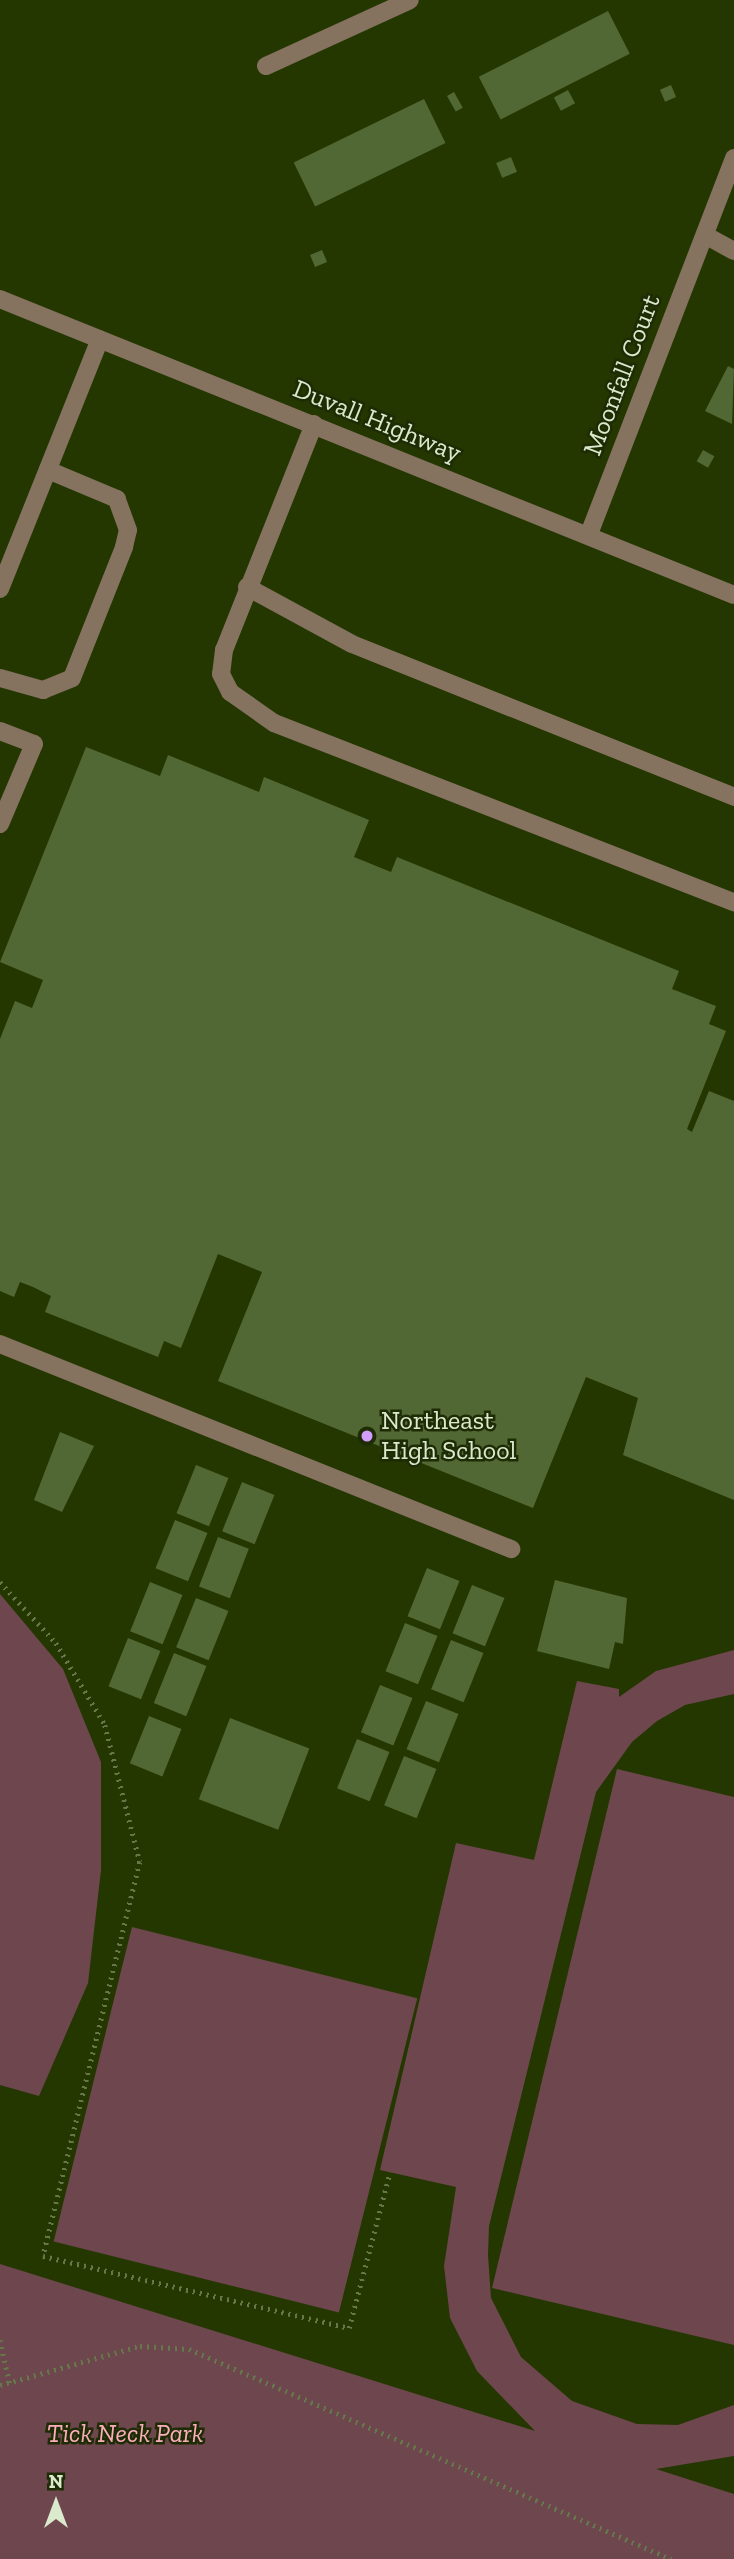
<!DOCTYPE html>
<style>
body{margin:0}
#map{position:relative;width:734px;height:2559px;overflow:hidden;background:#243700;font-family:"Zilla Slab",serif}
div>[style]{position:absolute}
.green>*{inset:0;background:#6e464d;transform-origin:0 0}
.building>*{inset:0;background:#526834;transform-origin:0 0}
.path>*{height:4.5px;margin-top:-2.25px;transform-origin:0;background:repeating-linear-gradient(90deg,#66774a 0 2px,transparent 0 7px)}
.minor>*{height:18px;margin:-9px;padding:0 9px;transform-origin:9px;border-radius:9px;background:#85725f}
.dots>*{width:19px;height:19px;translate:-50% -50%;box-sizing:border-box;border:4px solid #1d2c04;border-radius:50%}
span{translate:-50% -50%;white-space:nowrap;text-align:center;line-height:1.15;-webkit-text-stroke:5px #1d2c04;paint-order:stroke}
.street-label{font-size:26px;color:#dbe9cc}
.poi-label{font-size:26px;color:#dbe9cc}
.left{translate:0 -50%;text-align:left}
.park-label{font-size:26px;color:#fcadbb;font-style:italic}
.north{position:absolute;left:21px;top:2468px;width:70px;height:70px;-webkit-text-stroke:5px #1d2c04;paint-order:stroke;rotate:0deg;font-size:19px;font-weight:700;line-height:28px;text-align:center;color:#dbe9cc}
.north::after{content:'';display:block;margin:auto;width:24px;height:32px;background:#dbe9cc;clip-path:polygon(50% 0,100% 100%,50% 72%,0 100%)}
</style>
<div id="map">
<div class="green">
<i style="clip-path:polygon(0 1594px,63px 1669px,101px 1762px,101px 1870px,88px 1983px,39px 2096px,0 2085px)"></i>
<i style="clip-path:polygon(734px 1650px,734px 1694px,685px 1705px,657px 1721px,632px 1742px,596px 1792px,489px 2226px,488px 2255px,491px 2298px,521px 2357px,572px 2401px,637px 2424px,678px 2425px,734px 2405px,734px 2456px,656px 2469px,734px 2494px,734px 2559px,0 2559px,0 2264px,535px 2431px,477px 2371px,450px 2318px,444px 2266px,456px 2187px,380px 2170px,456px 1843px,534px 1860px,577px 1681px,619px 1689px,619px 1697px,656px 1671px)"></i>
<i style="clip-path:polygon(617px 1769px,734px 1797px,734px 2345px,492px 2288px)"></i>
<i style="left:132px;top:1927px;width:294px;height:324px;rotate:14deg"></i>
</div>
<div class="building">
<i style="left:608px;top:11px;width:48px;height:145px;rotate:63deg"></i>
<i style="left:671px;top:85px;width:13px;height:12px;rotate:67deg"></i>
<i style="left:568px;top:90px;width:15px;height:16px;rotate:62deg"></i>
<i style="left:454px;top:92px;width:18px;height:8px;rotate:61deg"></i>
<i style="left:424px;top:99px;width:49px;height:145px;rotate:64deg"></i>
<i style="left:511px;top:157px;width:16px;height:16px;rotate:68deg"></i>
<i style="left:322px;top:250px;width:13px;height:13px;rotate:67deg"></i>
<i style="clip-path:polygon(728px 366px,734px 369px,732px 424px,705px 411px)"></i>
<i style="left:703px;top:450px;width:13px;height:13px;rotate:29deg"></i>
<i style="clip-path:polygon(86px 747px,160px 776px,168px 755px,259px 792px,264px 777px,369px 820px,354px 857px,391px 872px,397px 857px,679px 971px,672px 989px,716px 1006px,709px 1024px,726px 1031px,687px 1129px,692px 1132px,709px 1091px,734px 1101px,734px 1500px,623px 1455px,638px 1398px,586px 1377px,533px 1508px,218px 1381px,262px 1272px,218px 1254px,181px 1348px,164px 1341px,158px 1357px,45px 1312px,51px 1296px,33px 1287px,20px 1282px,14px 1297px,0 1291px,0 1039px,15px 1001px,32px 1008px,43px 980px,0 962px)"></i>
<i style="clip-path:polygon(60px 1432px,94px 1446px,62px 1512px,34px 1500px)"></i>
<i style="left:196px;top:1465px;width:35px;height:52px;rotate:22deg"></i>
<i style="left:242px;top:1482px;width:35px;height:53px;rotate:22deg"></i>
<i style="left:175px;top:1520px;width:35px;height:52px;rotate:22deg"></i>
<i style="left:218px;top:1537px;width:33px;height:53px;rotate:21deg"></i>
<i style="left:427px;top:1568px;width:35px;height:52px;rotate:22deg"></i>
<i style="clip-path:polygon(555px 1580px,627px 1598px,623px 1644px,615px 1642px,609px 1669px,537px 1651px)"></i>
<i style="left:150px;top:1582px;width:35px;height:53px;rotate:22deg"></i>
<i style="left:472px;top:1585px;width:35px;height:52px;rotate:22deg"></i>
<i style="left:196px;top:1598px;width:35px;height:53px;rotate:22deg"></i>
<i style="left:405px;top:1623px;width:35px;height:52px;rotate:22deg"></i>
<i style="left:128px;top:1638px;width:35px;height:52px;rotate:22deg"></i>
<i style="left:451px;top:1640px;width:35px;height:53px;rotate:22deg"></i>
<i style="left:174px;top:1653px;width:35px;height:54px;rotate:22deg"></i>
<i style="left:380px;top:1685px;width:35px;height:51px;rotate:22deg"></i>
<i style="left:426px;top:1701px;width:35px;height:52px;rotate:22deg"></i>
<i style="left:149px;top:1716px;width:35px;height:51px;rotate:22deg"></i>
<i style="left:230px;top:1718px;width:85px;height:87px;rotate:21deg"></i>
<i style="left:357px;top:1739px;width:35px;height:53px;rotate:22deg"></i>
<i style="left:404px;top:1756px;width:35px;height:53px;rotate:22deg"></i>
</div>
<div class="path">
<i style="left:0;top:1582px;width:83px;rotate:47.4deg"></i>
<i style="left:56px;top:1643px;width:96px;rotate:59.1deg"></i>
<i style="left:105px;top:1725px;width:141px;rotate:75.7deg"></i>
<i style="left:140px;top:1862px;width:406px;rotate:103.8deg"></i>
<i style="left:43px;top:2256px;width:314px;rotate:13.2deg"></i>
<i style="left:349px;top:2328px;width:161px;rotate:-75.3deg"></i>
<i style="left:0;top:2340px;width:45px;rotate:77.2deg"></i>
<i style="left:0;top:2385px;width:145px;rotate:-15.6deg"></i>
<i style="left:140px;top:2346px;width:49px;rotate:3.5deg"></i>
<i style="left:189px;top:2349px;width:526px;rotate:23.54deg"></i>
</div>
<div class="minor">
<i style="left:266px;top:66px;width:158px;rotate:-24.6deg"></i>
<i style="left:705px;top:235px;width:33px;rotate:29deg"></i>
<i style="left:0;top:299px;width:791px;rotate:21.96deg"></i>
<i style="left:314px;top:424px;width:243px;rotate:111.7deg"></i>
<i style="left:224px;top:650px;width:24px;rotate:97deg"></i>
<i style="left:221px;top:674px;width:20px;rotate:63deg"></i>
<i style="left:230px;top:692px;width:54px;rotate:35.2deg"></i>
<i style="left:274px;top:723px;width:494px;rotate:21.3deg"></i>
<i style="left:589px;top:534px;width:403px;rotate:-68.9deg"></i>
<i style="left:247px;top:587px;width:119px;rotate:28.5deg"></i>
<i style="left:352px;top:644px;width:412px;rotate:21.8deg"></i>
<i style="left:0;top:589px;width:269px;rotate:-68.2deg"></i>
<i style="left:0;top:678px;width:45px;rotate:15.6deg"></i>
<i style="left:43px;top:690px;width:31px;rotate:-22deg"></i>
<i style="left:72px;top:678px;width:141px;rotate:-68.3deg"></i>
<i style="left:124px;top:547px;width:17px;rotate:-77deg"></i>
<i style="left:128px;top:530px;width:33px;rotate:-110deg"></i>
<i style="left:117px;top:499px;width:75px;rotate:-157.2deg"></i>
<i style="left:0;top:731px;width:36px;rotate:21deg"></i>
<i style="left:34px;top:744px;width:87px;rotate:113deg"></i>
<i style="left:0;top:1344px;width:551px;rotate:21.86deg"></i>
</div>
<div class="dots">
<i style="left:367px;top:1436px;background:#d19dfe"></i>
</div>
<div class="street-label">
<span style="left:622px;top:375px;rotate:-69deg">Moonfall Court</span>
<span style="left:377px;top:421px;rotate:22deg">Duvall Highway</span>
</div>
<div class="poi-label">
<span class="left" style="left:381px;top:1436px">Northeast<br>High School</span>
</div>
<div class="park-label">
<span style="left:125px;top:2434px">Tick Neck Park</span>
</div>
<div class="north">N</div>
</div>
